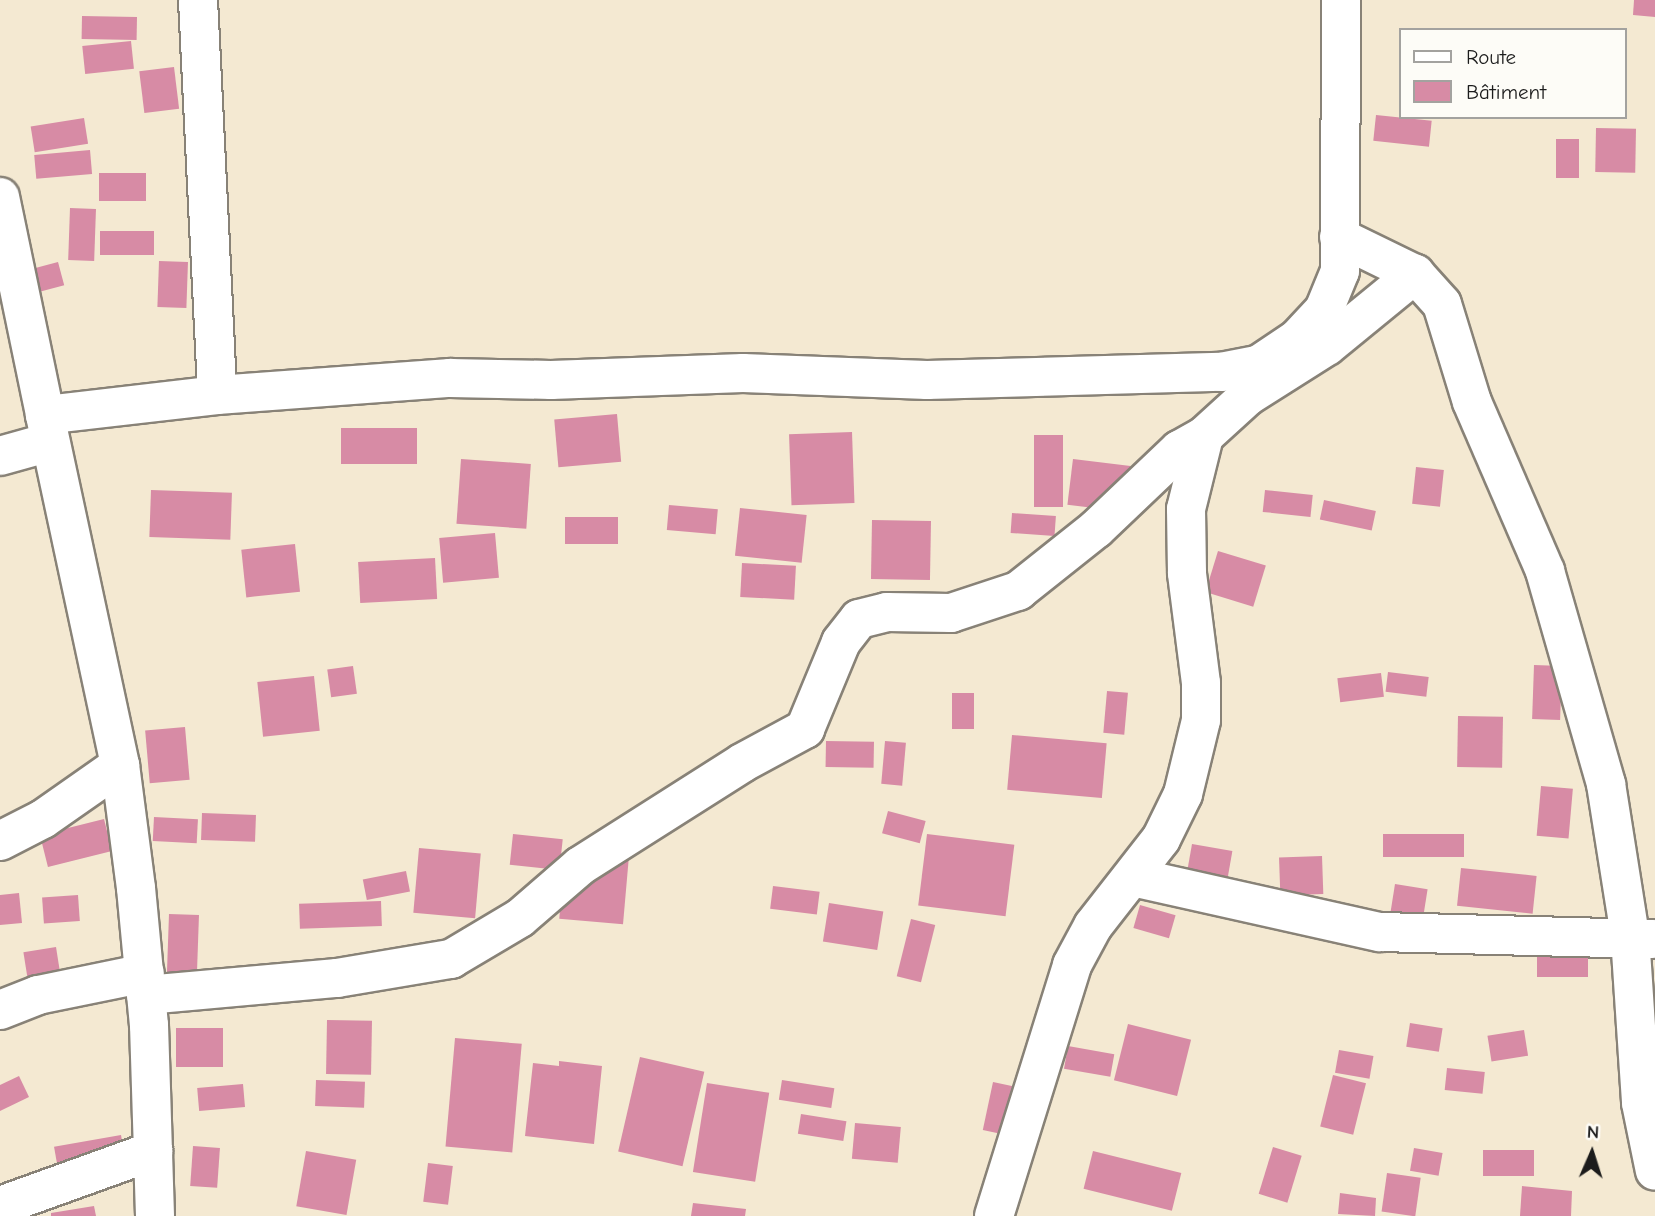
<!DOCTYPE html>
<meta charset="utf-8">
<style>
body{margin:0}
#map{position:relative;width:1655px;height:1216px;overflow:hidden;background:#f4e9d2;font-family:"Comic Neue",sans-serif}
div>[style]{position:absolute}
.building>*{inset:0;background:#d78ba5;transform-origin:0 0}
.roads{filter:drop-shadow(2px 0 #888277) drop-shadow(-2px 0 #888277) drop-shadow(0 2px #888277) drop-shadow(0 -2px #888277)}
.street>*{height:38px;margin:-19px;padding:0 19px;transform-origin:19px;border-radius:19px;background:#fff}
span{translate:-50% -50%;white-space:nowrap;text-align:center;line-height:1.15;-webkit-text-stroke:5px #fdfcf7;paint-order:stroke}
.legend{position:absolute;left:1399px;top:28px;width:228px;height:91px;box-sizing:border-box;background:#fdfcf7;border:2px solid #a3a29f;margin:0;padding:9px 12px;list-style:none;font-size:21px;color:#1c1c1c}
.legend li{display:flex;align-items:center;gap:14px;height:35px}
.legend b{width:35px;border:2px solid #a3a29f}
.north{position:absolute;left:1557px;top:1118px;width:70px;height:70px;-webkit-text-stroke:5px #fdfcf7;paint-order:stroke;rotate:3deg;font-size:19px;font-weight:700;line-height:28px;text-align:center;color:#1c1c1c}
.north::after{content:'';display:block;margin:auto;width:24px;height:32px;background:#1c1c1c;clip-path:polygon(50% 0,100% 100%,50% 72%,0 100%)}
</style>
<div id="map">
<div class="building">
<i style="clip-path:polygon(1634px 0,1655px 0,1655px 17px,1633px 15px)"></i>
<i style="left:82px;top:16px;width:55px;height:23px;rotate:1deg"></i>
<i style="left:131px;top:41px;width:28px;height:49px;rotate:84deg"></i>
<i style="left:174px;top:67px;width:42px;height:35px;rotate:83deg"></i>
<i style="left:1376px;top:115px;width:56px;height:26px;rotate:6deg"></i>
<i style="left:84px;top:118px;width:26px;height:54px;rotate:81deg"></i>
<i style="left:1596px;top:128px;width:40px;height:44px;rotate:1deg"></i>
<i style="left:1556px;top:139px;width:23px;height:39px"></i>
<i style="left:90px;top:150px;width:24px;height:56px;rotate:85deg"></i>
<i style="left:99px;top:173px;width:47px;height:28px"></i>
<i style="left:70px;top:208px;width:26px;height:52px;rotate:2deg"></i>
<i style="left:100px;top:231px;width:54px;height:24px"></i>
<i style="left:159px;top:261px;width:29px;height:46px;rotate:2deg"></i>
<i style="left:58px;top:262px;width:24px;height:38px;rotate:75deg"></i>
<i style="left:617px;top:414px;width:48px;height:63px;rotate:85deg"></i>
<i style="left:341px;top:428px;width:76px;height:36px"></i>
<i style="left:852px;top:432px;width:71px;height:63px;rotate:88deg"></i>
<i style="left:1034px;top:435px;width:29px;height:72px"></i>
<i style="left:461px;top:459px;width:70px;height:65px;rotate:4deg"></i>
<i style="left:1073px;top:459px;width:58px;height:46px;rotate:7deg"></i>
<i style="left:1416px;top:467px;width:28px;height:37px;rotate:6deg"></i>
<i style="left:151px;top:490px;width:81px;height:47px;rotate:2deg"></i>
<i style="left:1265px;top:490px;width:48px;height:22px;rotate:6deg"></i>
<i style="left:1324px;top:500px;width:53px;height:20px;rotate:12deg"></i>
<i style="left:669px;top:505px;width:49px;height:25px;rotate:5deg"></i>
<i style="left:740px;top:508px;width:67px;height:48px;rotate:6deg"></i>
<i style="left:1012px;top:513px;width:44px;height:20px;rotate:4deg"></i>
<i style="left:618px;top:517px;width:27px;height:53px;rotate:90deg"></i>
<i style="left:872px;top:520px;width:59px;height:59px;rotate:1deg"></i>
<i style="left:495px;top:533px;width:45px;height:56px;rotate:85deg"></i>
<i style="left:295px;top:544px;width:48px;height:54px;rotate:84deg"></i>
<i style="left:1218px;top:551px;width:50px;height:43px;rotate:17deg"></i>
<i style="left:435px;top:558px;width:41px;height:77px;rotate:87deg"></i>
<i style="left:742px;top:563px;width:54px;height:34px;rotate:3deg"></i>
<i style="left:1534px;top:665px;width:28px;height:54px;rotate:2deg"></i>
<i style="left:353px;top:666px;width:28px;height:26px;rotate:82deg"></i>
<i style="left:1388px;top:672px;width:41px;height:20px;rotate:7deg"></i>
<i style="left:1381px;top:673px;width:24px;height:44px;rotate:83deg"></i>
<i style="left:314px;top:676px;width:55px;height:57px;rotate:84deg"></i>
<i style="left:1107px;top:691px;width:21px;height:42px;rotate:5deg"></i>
<i style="left:952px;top:693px;width:22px;height:36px"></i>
<i style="left:1458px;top:716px;width:45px;height:51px;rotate:1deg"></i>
<i style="left:185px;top:727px;width:53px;height:40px;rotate:85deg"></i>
<i style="left:1012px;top:735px;width:95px;height:55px;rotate:5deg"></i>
<i style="left:826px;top:741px;width:48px;height:26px;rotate:1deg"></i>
<i style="left:885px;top:741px;width:21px;height:43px;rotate:5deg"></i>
<i style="left:1541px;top:786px;width:32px;height:50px;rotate:5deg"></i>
<i style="left:888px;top:811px;width:39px;height:23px;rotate:15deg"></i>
<i style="left:202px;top:813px;width:54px;height:27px;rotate:2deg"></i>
<i style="left:154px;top:817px;width:44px;height:24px;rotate:3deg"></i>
<i style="left:104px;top:819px;width:33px;height:66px;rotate:76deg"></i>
<i style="left:513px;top:834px;width:50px;height:31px;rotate:6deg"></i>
<i style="left:927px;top:834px;width:88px;height:72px;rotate:7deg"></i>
<i style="left:1383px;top:834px;width:81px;height:23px"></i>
<i style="left:1192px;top:844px;width:41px;height:43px;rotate:10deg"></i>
<i style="left:419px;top:848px;width:62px;height:65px;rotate:5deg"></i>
<i style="left:565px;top:853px;width:64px;height:66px;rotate:5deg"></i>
<i style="left:1322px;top:856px;width:38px;height:43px;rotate:88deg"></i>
<i style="left:1461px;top:868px;width:76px;height:38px;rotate:6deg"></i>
<i style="left:406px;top:871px;width:21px;height:44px;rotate:79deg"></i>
<i style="left:1395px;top:884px;width:33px;height:51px;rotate:9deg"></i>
<i style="left:773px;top:886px;width:47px;height:23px;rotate:7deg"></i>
<i style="clip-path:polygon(19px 893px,22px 923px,0 925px,0 895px)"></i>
<i style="left:78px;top:895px;width:26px;height:36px;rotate:86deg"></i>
<i style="left:381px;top:901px;width:25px;height:82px;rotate:88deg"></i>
<i style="left:829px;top:903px;width:55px;height:39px;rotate:9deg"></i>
<i style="left:1140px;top:905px;width:37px;height:24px;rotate:16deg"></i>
<i style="left:169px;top:914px;width:30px;height:79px;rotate:2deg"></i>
<i style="left:911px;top:919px;width:25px;height:59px;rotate:14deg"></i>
<i style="left:56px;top:947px;width:45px;height:33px;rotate:81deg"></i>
<i style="left:1588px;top:954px;width:23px;height:51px;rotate:90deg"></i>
<i style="left:327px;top:1020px;width:45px;height:54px;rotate:1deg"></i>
<i style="left:1410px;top:1023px;width:33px;height:24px;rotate:9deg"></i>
<i style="left:1128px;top:1024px;width:65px;height:58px;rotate:14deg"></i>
<i style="left:176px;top:1028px;width:47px;height:39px"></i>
<i style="left:1524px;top:1030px;width:26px;height:37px;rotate:81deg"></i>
<i style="left:455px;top:1038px;width:67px;height:109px;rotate:5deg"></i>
<i style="left:1068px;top:1046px;width:47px;height:23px;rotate:10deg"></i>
<i style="left:1339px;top:1050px;width:35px;height:23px;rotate:10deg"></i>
<i style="left:640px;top:1057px;width:66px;height:97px;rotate:13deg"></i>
<i style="clip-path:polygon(559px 1061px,602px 1066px,594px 1144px,525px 1136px,533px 1063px,559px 1066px)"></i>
<i style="left:1447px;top:1068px;width:38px;height:22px;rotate:6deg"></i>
<i style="left:1333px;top:1075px;width:34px;height:53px;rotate:14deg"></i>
<i style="clip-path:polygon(19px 1076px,29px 1097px,0 1111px,0 1085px)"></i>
<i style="left:316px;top:1080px;width:49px;height:26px;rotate:2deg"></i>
<i style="left:782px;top:1080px;width:53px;height:20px;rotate:9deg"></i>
<i style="left:993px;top:1082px;width:24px;height:49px;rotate:12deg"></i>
<i style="left:707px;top:1083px;width:63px;height:90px;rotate:9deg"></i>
<i style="left:243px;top:1084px;width:23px;height:46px;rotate:85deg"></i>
<i style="left:801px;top:1114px;width:46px;height:20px;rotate:9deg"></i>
<i style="left:855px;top:1123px;width:46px;height:36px;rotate:5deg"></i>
<i style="left:121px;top:1135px;width:29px;height:68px;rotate:80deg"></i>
<i style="left:193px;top:1146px;width:27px;height:40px;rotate:4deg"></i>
<i style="left:1273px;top:1147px;width:30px;height:49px;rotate:17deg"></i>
<i style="left:1414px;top:1148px;width:29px;height:23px;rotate:10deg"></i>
<i style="left:1534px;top:1150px;width:26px;height:51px;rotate:90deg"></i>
<i style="left:306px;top:1151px;width:51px;height:56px;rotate:10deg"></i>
<i style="left:1093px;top:1151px;width:91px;height:39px;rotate:14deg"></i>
<i style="left:428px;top:1163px;width:25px;height:39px;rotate:7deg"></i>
<i style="left:1387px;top:1173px;width:34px;height:39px;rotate:8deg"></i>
<i style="clip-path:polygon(1522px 1186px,1572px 1191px,1571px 1216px,1520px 1216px)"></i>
<i style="clip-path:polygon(1340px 1193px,1376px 1198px,1375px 1216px,1338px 1214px)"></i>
<i style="clip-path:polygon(693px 1203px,746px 1209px,745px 1216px,691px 1216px)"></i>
<i style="clip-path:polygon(94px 1206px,96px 1216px,51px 1216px,51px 1213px)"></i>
</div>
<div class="roads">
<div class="street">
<i style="left:198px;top:0;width:395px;rotate:87.2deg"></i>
<i style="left:0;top:197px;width:223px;rotate:78.3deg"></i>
<i style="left:45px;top:415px;width:173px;rotate:-6.6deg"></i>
<i style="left:217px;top:395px;width:234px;rotate:-4.2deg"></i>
<i style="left:450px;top:378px;width:101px;rotate:1.1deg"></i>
<i style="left:551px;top:380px;width:192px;rotate:-2.1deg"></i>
<i style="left:743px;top:373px;width:184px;rotate:2.2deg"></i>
<i style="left:927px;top:380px;width:294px;rotate:-1.6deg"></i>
<i style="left:1221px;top:372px;width:38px;rotate:-11deg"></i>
<i style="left:1258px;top:365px;width:47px;rotate:-33.7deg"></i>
<i style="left:1297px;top:339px;width:40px;rotate:-47deg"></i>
<i style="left:1324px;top:310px;width:42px;rotate:-67.7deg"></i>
<i style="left:1340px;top:271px;width:271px;rotate:-89.8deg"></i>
<i style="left:1339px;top:237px;width:85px;rotate:26deg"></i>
<i style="left:1415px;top:274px;width:40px;rotate:48deg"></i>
<i style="left:1442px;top:304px;width:102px;rotate:73deg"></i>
<i style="left:1472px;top:402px;width:184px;rotate:66.6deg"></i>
<i style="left:1545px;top:571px;width:222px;rotate:74deg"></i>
<i style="left:1606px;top:784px;width:154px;rotate:81deg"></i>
<i style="left:1630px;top:936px;width:167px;rotate:86.2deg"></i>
<i style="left:1641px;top:1103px;width:69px;rotate:78.4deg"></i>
<i style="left:45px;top:415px;width:358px;rotate:77.9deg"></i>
<i style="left:120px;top:765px;width:124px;rotate:82.6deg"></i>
<i style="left:136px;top:888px;width:138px;rotate:84.6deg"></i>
<i style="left:149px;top:1025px;width:191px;rotate:88.2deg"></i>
<i style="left:0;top:456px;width:52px;rotate:-15.6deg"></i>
<i style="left:0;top:841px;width:48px;rotate:-27.1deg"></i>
<i style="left:43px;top:819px;width:94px;rotate:-35deg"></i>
<i style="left:1133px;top:877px;width:253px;rotate:12.6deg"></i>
<i style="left:1380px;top:932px;width:273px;rotate:1.5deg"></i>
<i style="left:146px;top:995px;width:192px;rotate:-5.1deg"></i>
<i style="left:337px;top:978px;width:116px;rotate:-9.5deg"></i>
<i style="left:451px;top:959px;width:80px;rotate:-30.7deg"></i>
<i style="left:520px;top:918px;width:79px;rotate:-40.9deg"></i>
<i style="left:580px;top:866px;width:192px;rotate:-32.4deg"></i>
<i style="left:742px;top:763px;width:72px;rotate:-28.4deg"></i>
<i style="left:805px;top:729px;width:94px;rotate:-67.5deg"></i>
<i style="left:841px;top:642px;width:29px;rotate:-52deg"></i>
<i style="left:859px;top:619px;width:29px;rotate:-14deg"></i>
<i style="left:887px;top:612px;width:64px;rotate:0.9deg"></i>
<i style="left:951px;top:613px;width:71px;rotate:-18.2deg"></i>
<i style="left:1018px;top:591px;width:100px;rotate:-38.5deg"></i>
<i style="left:1096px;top:529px;width:115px;rotate:-43.6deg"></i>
<i style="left:1179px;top:450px;width:29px;rotate:-29deg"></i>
<i style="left:0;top:1010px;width:41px;rotate:-21.5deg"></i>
<i style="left:38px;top:995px;width:109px;rotate:-11.6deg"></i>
<i style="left:0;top:1206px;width:163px;rotate:-19.8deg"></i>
<i style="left:994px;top:1216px;width:263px;rotate:-72.7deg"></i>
<i style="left:1072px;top:965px;width:44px;rotate:-61.7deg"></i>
<i style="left:1093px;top:926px;width:110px;rotate:-52deg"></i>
<i style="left:1161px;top:839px;width:50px;rotate:-63.9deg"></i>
<i style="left:1183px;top:794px;width:76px;rotate:-76.3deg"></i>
<i style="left:1201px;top:720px;width:37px;rotate:-90deg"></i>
<i style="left:1201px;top:683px;width:111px;rotate:-97.3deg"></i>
<i style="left:1187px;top:573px;width:64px;rotate:-90.9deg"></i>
<i style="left:1186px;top:509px;width:75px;rotate:-76.1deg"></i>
<i style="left:1204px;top:436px;width:59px;rotate:-42.3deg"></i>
<i style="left:1248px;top:396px;width:93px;rotate:-32.3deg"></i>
<i style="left:1327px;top:346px;width:114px;rotate:-39.3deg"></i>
</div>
</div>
<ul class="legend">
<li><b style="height:9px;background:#fff"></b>Route</li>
<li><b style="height:19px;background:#d78ba5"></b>Bâtiment</li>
</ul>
<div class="north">N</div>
</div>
